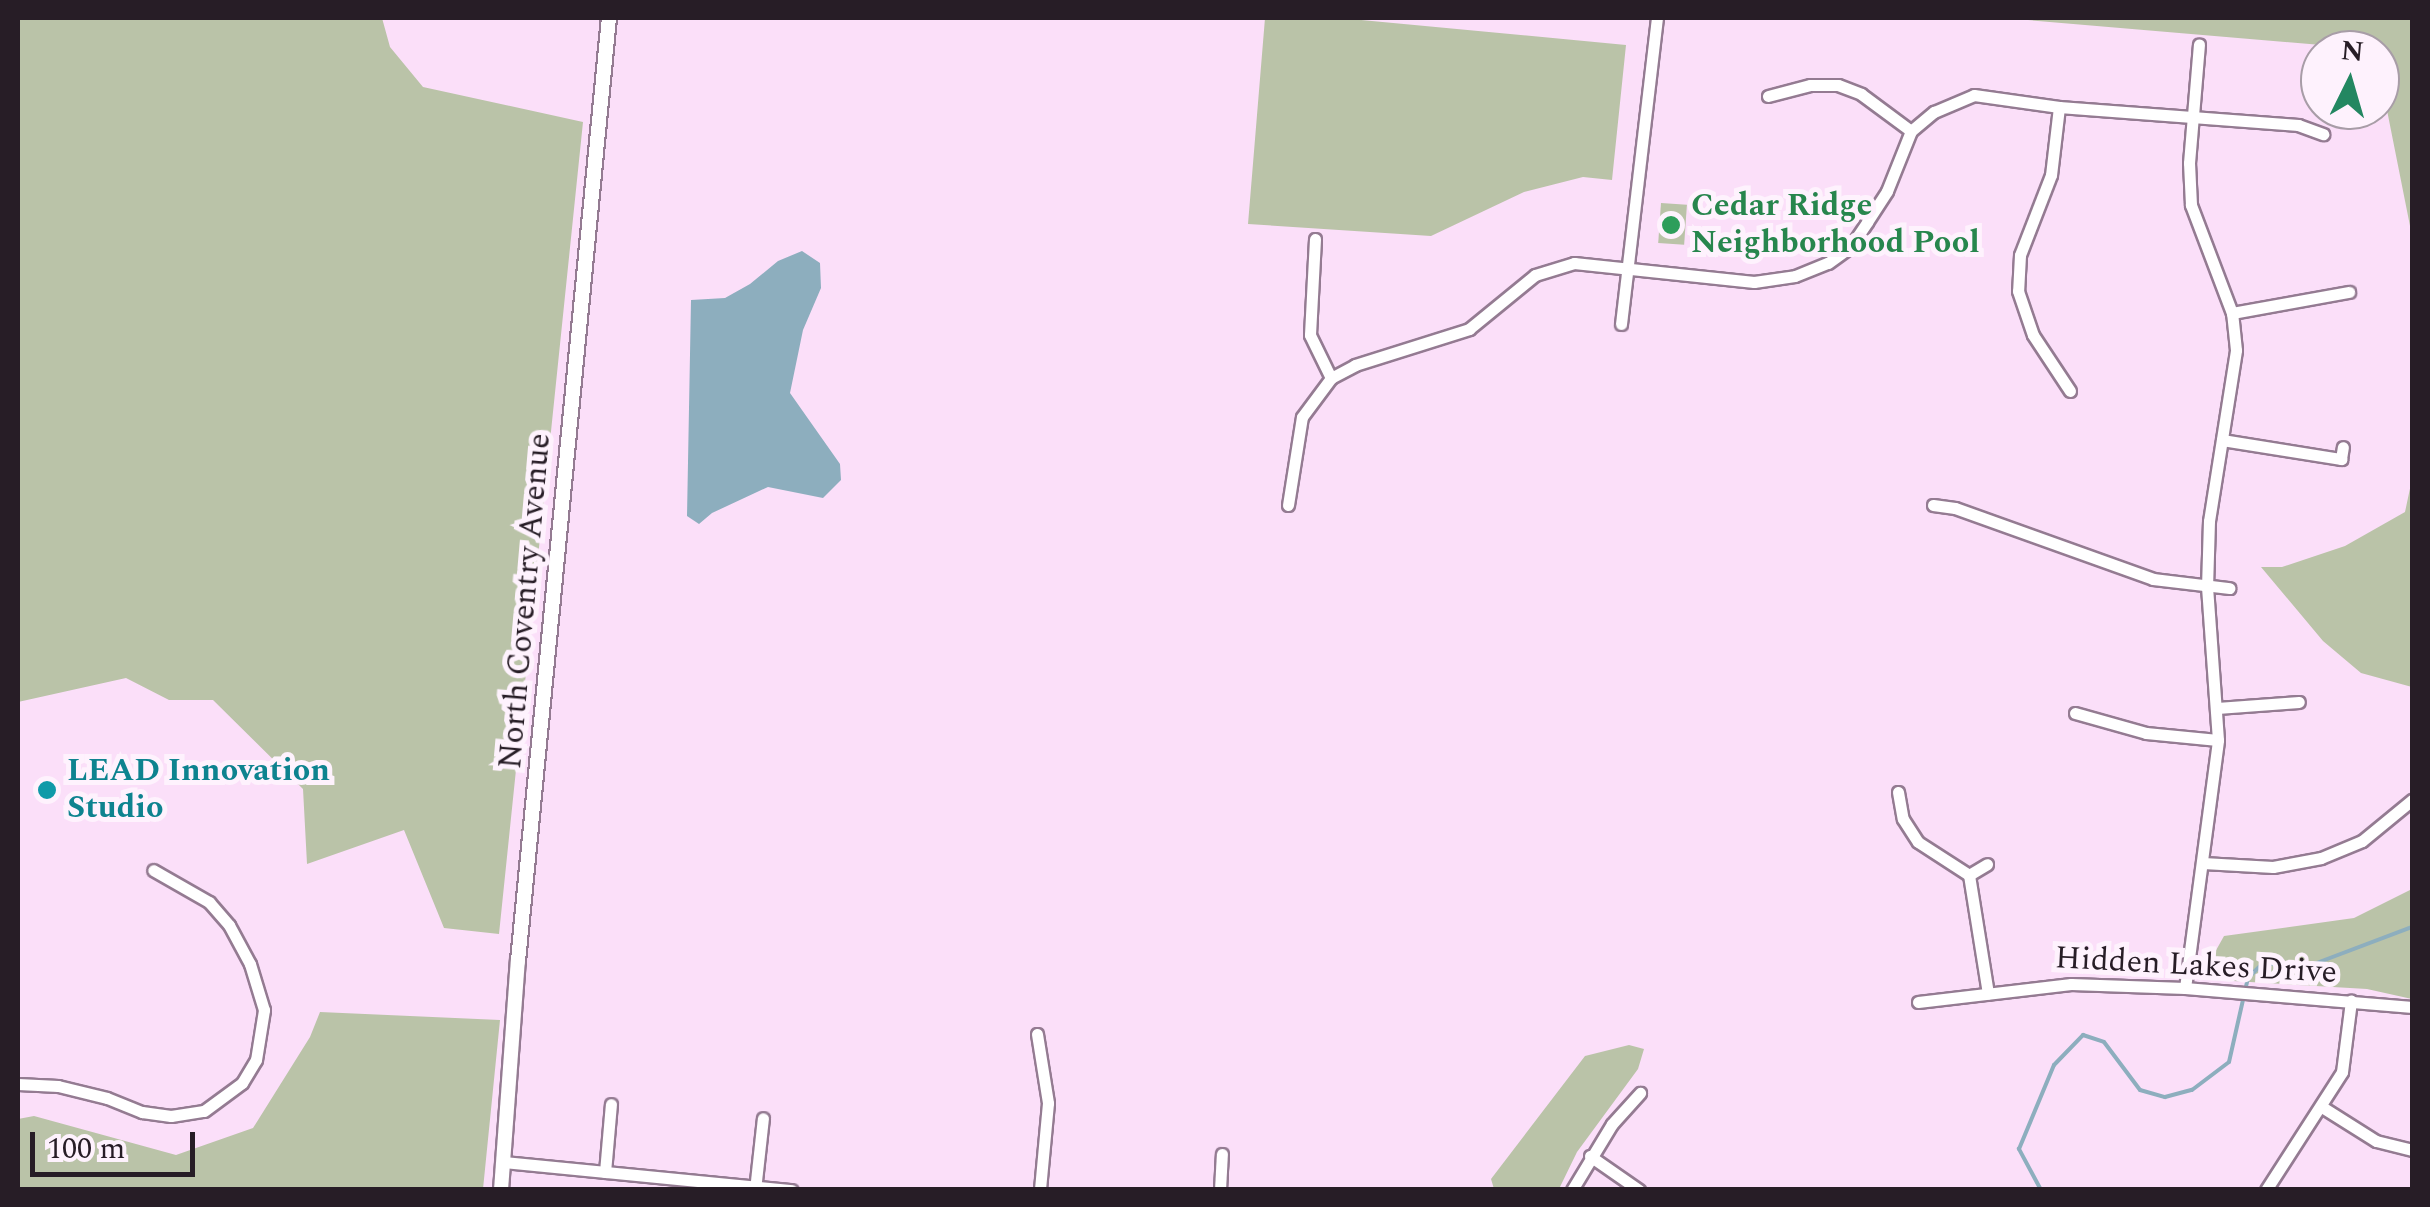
<!DOCTYPE html>
<style>
body{margin:0}
#map{position:relative;width:2430px;height:1207px;overflow:hidden;background:#fbdff9;font-family:Spectral,serif}
div>[style]{position:absolute}
.green>*{inset:0;background:#bac3a8;transform-origin:0 0}
.water>*{inset:0;background:#8daebe}
.stream>*{height:4px;margin:-2px;padding:0 2px;transform-origin:2px;border-radius:2px;background:#8daebe}
.roads{filter:drop-shadow(2px 0 #947b92) drop-shadow(-2px 0 #947b92) drop-shadow(0 2px #947b92) drop-shadow(0 -2px #947b92)}
.minor>*{height:11px;margin:-5.5px;padding:0 5.5px;transform-origin:5.5px;border-radius:5.5px;background:#fff}
.tertiary>*{height:14px;margin:-7px;padding:0 7px;transform-origin:7px;border-radius:7px;background:#fff}
.dots>*{width:28px;height:28px;translate:-50% -50%;box-sizing:border-box;border:5px solid #fef2fd;border-radius:50%}
span{translate:-50% -50%;white-space:nowrap;text-align:center;line-height:1.15;-webkit-text-stroke:10px #fef2fd;paint-order:stroke}
.leisure-label{font-size:32px;color:#27864d;font-weight:700}
.left{translate:0 -50%;text-align:left}
.street-label{font-size:32px;color:#271d26}
.culture-label{font-size:32px;color:#0d838f;font-weight:700}
.frame{position:absolute;inset:0;border:20px solid #271d26;pointer-events:none}
.north{position:absolute;left:2300px;top:30px;width:100px;height:100px;box-sizing:border-box;background:#fef2fd;border:2px solid #a89da7;border-radius:50%;rotate:5deg;font-size:28px;font-weight:700;line-height:40px;text-align:center;color:#271d26}
.north::after{content:'';display:block;margin:auto;width:35px;height:45px;background:#238761;clip-path:polygon(50% 0,100% 100%,50% 72%,0 100%)}
.scale{position:absolute;left:30px;top:1132px;width:165px;height:45px;box-sizing:border-box;border:5px solid #271d26;border-top:0;padding-left:12px;font-size:30px;line-height:35px;white-space:nowrap;color:#271d26;-webkit-text-stroke:8px #fef2fd;paint-order:stroke}
</style>
<div id="map">
<div class="green">
<i style="clip-path:polygon(18px 18px,382px 18px,390px 47px,423px 87px,583px 122px,499px 934px,444px 928px,404px 830px,307px 864px,303px 789px,213px 700px,169px 700px,126px 678px,18px 702px)"></i>
<i style="clip-path:polygon(1265px 18px,1340px 18px,1626px 45px,1612px 180px,1583px 177px,1524px 192px,1431px 236px,1248px 224px)"></i>
<i style="clip-path:polygon(2004px 18px,2412px 18px,2412px 236px,2380px 75px,2380px 50px)"></i>
<i style="left:1661px;top:203px;width:26px;height:40px;rotate:4deg"></i>
<i style="clip-path:polygon(2412px 479px,2412px 687px,2361px 673px,2323px 641px,2261px 567px,2282px 567px,2345px 546px,2405px 512px)"></i>
<i style="clip-path:polygon(2412px 889px,2412px 999px,2367px 989px,2200px 979px,2224px 936px,2354px 918px)"></i>
<i style="clip-path:polygon(320px 1012px,500px 1020px,483px 1189px,18px 1189px,18px 1119px,34px 1116px,176px 1155px,253px 1128px,310px 1037px)"></i>
<i style="clip-path:polygon(1629px 1045px,1644px 1049px,1638px 1069px,1577px 1152px,1559px 1189px,1494px 1189px,1491px 1179px,1585px 1056px)"></i>
</div>
<div class="water">
<i style="clip-path:polygon(802px 251px,820px 263px,821px 288px,803px 330px,790px 393px,840px 464px,841px 480px,823px 498px,768px 487px,712px 513px,699px 524px,687px 516px,691px 300px,725px 298px,750px 284px,778px 261px)"></i>
</div>
<div class="stream">
<i style="left:2041px;top:1190px;width:47px;rotate:-118.2deg"></i>
<i style="left:2019px;top:1149px;width:91px;rotate:-67.4deg"></i>
<i style="left:2054px;top:1065px;width:42px;rotate:-46deg"></i>
<i style="left:2083px;top:1035px;width:22px;rotate:18deg"></i>
<i style="left:2104px;top:1042px;width:60px;rotate:53.1deg"></i>
<i style="left:2140px;top:1090px;width:26px;rotate:16deg"></i>
<i style="left:2165px;top:1097px;width:28px;rotate:-15deg"></i>
<i style="left:2192px;top:1090px;width:46px;rotate:-37.1deg"></i>
<i style="left:2229px;top:1062px;width:86px;rotate:-77.3deg"></i>
<i style="left:2248px;top:978px;width:20px;rotate:-45deg"></i>
<i style="left:2262px;top:964px;width:52px"></i>
<i style="left:2314px;top:964px;width:105px;rotate:-20.7deg"></i>
</div>
<div class="roads">
<div class="minor">
<i style="left:1768px;top:96px;width:43px;rotate:-14.7deg"></i>
<i style="left:1810px;top:85px;width:28px"></i>
<i style="left:1838px;top:85px;width:25px;rotate:21deg"></i>
<i style="left:1861px;top:94px;width:62px;rotate:36.5deg"></i>
<i style="left:2059px;top:107px;width:68px;rotate:96.7deg"></i>
<i style="left:2051px;top:175px;width:86px;rotate:111.2deg"></i>
<i style="left:2020px;top:255px;width:36px;rotate:93deg"></i>
<i style="left:2018px;top:291px;width:46px;rotate:71.2deg"></i>
<i style="left:2033px;top:335px;width:67px;rotate:56.5deg"></i>
<i style="left:1315px;top:239px;width:96px;rotate:93deg"></i>
<i style="left:1310px;top:335px;width:48px;rotate:64deg"></i>
<i style="left:2232px;top:313px;width:119px;rotate:-10.2deg"></i>
<i style="left:1621px;top:324px;width:308px;rotate:-83.3deg"></i>
<i style="left:2222px;top:440px;width:121px;rotate:9.1deg"></i>
<i style="left:2341px;top:459px;width:12px;rotate:-81deg"></i>
<i style="left:1288px;top:505px;width:89px;rotate:-81deg"></i>
<i style="left:1302px;top:417px;width:49px;rotate:-53.4deg"></i>
<i style="left:1331px;top:378px;width:27px;rotate:-28deg"></i>
<i style="left:1355px;top:365px;width:120px;rotate:-17.5deg"></i>
<i style="left:1469px;top:329px;width:85px;rotate:-39.3deg"></i>
<i style="left:1535px;top:275px;width:41px;rotate:-17.1deg"></i>
<i style="left:1574px;top:263px;width:181px;rotate:6deg"></i>
<i style="left:1754px;top:282px;width:41px;rotate:-8.3deg"></i>
<i style="left:1795px;top:276px;width:35px;rotate:-22deg"></i>
<i style="left:1828px;top:263px;width:29px;rotate:-36deg"></i>
<i style="left:1851px;top:246px;width:29px;rotate:-56deg"></i>
<i style="left:1867px;top:222px;width:37px;rotate:-57deg"></i>
<i style="left:1887px;top:191px;width:65px;rotate:-68.2deg"></i>
<i style="left:1911px;top:131px;width:30px;rotate:-40deg"></i>
<i style="left:1934px;top:112px;width:43px;rotate:-23deg"></i>
<i style="left:1974px;top:95px;width:86px;rotate:8deg"></i>
<i style="left:2059px;top:107px;width:240px;rotate:4.3deg"></i>
<i style="left:2298px;top:125px;width:27px;rotate:20deg"></i>
<i style="left:1933px;top:505px;width:22px;rotate:8deg"></i>
<i style="left:1955px;top:508px;width:210px;rotate:19.7deg"></i>
<i style="left:2153px;top:579px;width:77px;rotate:6.8deg"></i>
<i style="left:2217px;top:708px;width:82px;rotate:-4.2deg"></i>
<i style="left:2075px;top:713px;width:74px;rotate:15.7deg"></i>
<i style="left:2146px;top:733px;width:72px;rotate:5.6deg"></i>
<i style="left:1898px;top:792px;width:27px;rotate:80deg"></i>
<i style="left:1903px;top:819px;width:27px;rotate:57deg"></i>
<i style="left:1918px;top:842px;width:61px;rotate:32.9deg"></i>
<i style="left:1969px;top:875px;width:120px;rotate:80.9deg"></i>
<i style="left:2203px;top:863px;width:70px;rotate:3.3deg"></i>
<i style="left:2273px;top:867px;width:49px;rotate:-10.6deg"></i>
<i style="left:2321px;top:858px;width:44px;rotate:-22.5deg"></i>
<i style="left:2362px;top:841px;width:65px;rotate:-39.4deg"></i>
<i style="left:1969px;top:875px;width:21px;rotate:-31deg"></i>
<i style="left:2185px;top:988px;width:250px;rotate:-82.4deg"></i>
<i style="left:2218px;top:740px;width:152px;rotate:-94.1deg"></i>
<i style="left:2207px;top:588px;width:67px;rotate:-88.3deg"></i>
<i style="left:2209px;top:521px;width:173px;rotate:-81deg"></i>
<i style="left:2236px;top:350px;width:37px;rotate:-96deg"></i>
<i style="left:2232px;top:313px;width:116px;rotate:-110.8deg"></i>
<i style="left:2191px;top:205px;width:42px;rotate:-92.7deg"></i>
<i style="left:2189px;top:163px;width:119px;rotate:-85.2deg"></i>
<i style="left:1918px;top:1002px;width:154px;rotate:-6.7deg"></i>
<i style="left:2071px;top:984px;width:114px;rotate:2deg"></i>
<i style="left:2185px;top:988px;width:228px;rotate:4.8deg"></i>
<i style="left:1037px;top:1034px;width:70px;rotate:80.9deg"></i>
<i style="left:1048px;top:1103px;width:87px;rotate:95.3deg"></i>
<i style="left:18px;top:1084px;width:40px;rotate:2.9deg"></i>
<i style="left:58px;top:1086px;width:50px;rotate:13.8deg"></i>
<i style="left:107px;top:1098px;width:38px;rotate:22deg"></i>
<i style="left:142px;top:1112px;width:29px;rotate:8deg"></i>
<i style="left:171px;top:1116px;width:33px;rotate:-9deg"></i>
<i style="left:204px;top:1111px;width:47px;rotate:-36.4deg"></i>
<i style="left:242px;top:1083px;width:27px;rotate:-59deg"></i>
<i style="left:256px;top:1060px;width:51px;rotate:-80.9deg"></i>
<i style="left:264px;top:1010px;width:48px;rotate:-106.9deg"></i>
<i style="left:250px;top:964px;width:44px;rotate:-118.3deg"></i>
<i style="left:229px;top:925px;width:30px;rotate:-131deg"></i>
<i style="left:209px;top:902px;width:64px;rotate:-150.3deg"></i>
<i style="left:2322px;top:1107px;width:64px;rotate:32.2deg"></i>
<i style="left:2376px;top:1141px;width:37px;rotate:14deg"></i>
<i style="left:1590px;top:1156px;width:60px;rotate:34.8deg"></i>
<i style="left:504px;top:1162px;width:289px;rotate:5.6deg"></i>
<i style="left:605px;top:1172px;width:68px;rotate:-85deg"></i>
<i style="left:755px;top:1190px;width:72px;rotate:-83.7deg"></i>
<i style="left:1220px;top:1190px;width:36px;rotate:-87deg"></i>
<i style="left:1572px;top:1190px;width:77px;rotate:-58.8deg"></i>
<i style="left:1612px;top:1124px;width:42px;rotate:-47.9deg"></i>
<i style="left:2266px;top:1190px;width:140px;rotate:-57.2deg"></i>
<i style="left:2342px;top:1072px;width:72px;rotate:-82.8deg"></i>
</div>
<div class="tertiary">
<i style="left:501px;top:1190px;width:230px;rotate:-85.8deg"></i>
<i style="left:518px;top:961px;width:947px;rotate:-84.49deg"></i>
</div>
</div>
<div class="dots">
<i style="left:1671px;top:225px;background:#2e9e5b"></i>
<i style="left:47px;top:790px;background:#0f9aa8"></i>
</div>
<div class="leisure-label">
<span class="left" style="left:1691px;top:225px">Cedar Ridge<br>Neighborhood Pool</span>
</div>
<div class="street-label">
<span style="left:526px;top:601px;rotate:-85deg">North Coventry Avenue</span>
<span style="left:2196px;top:966px;rotate:3deg">Hidden Lakes Drive</span>
</div>
<div class="culture-label">
<span class="left" style="left:67px;top:790px">LEAD Innovation<br>Studio</span>
</div>
<div class="frame"></div>
<div class="north">N</div>
<div class="scale">100 m</div>
</div>
